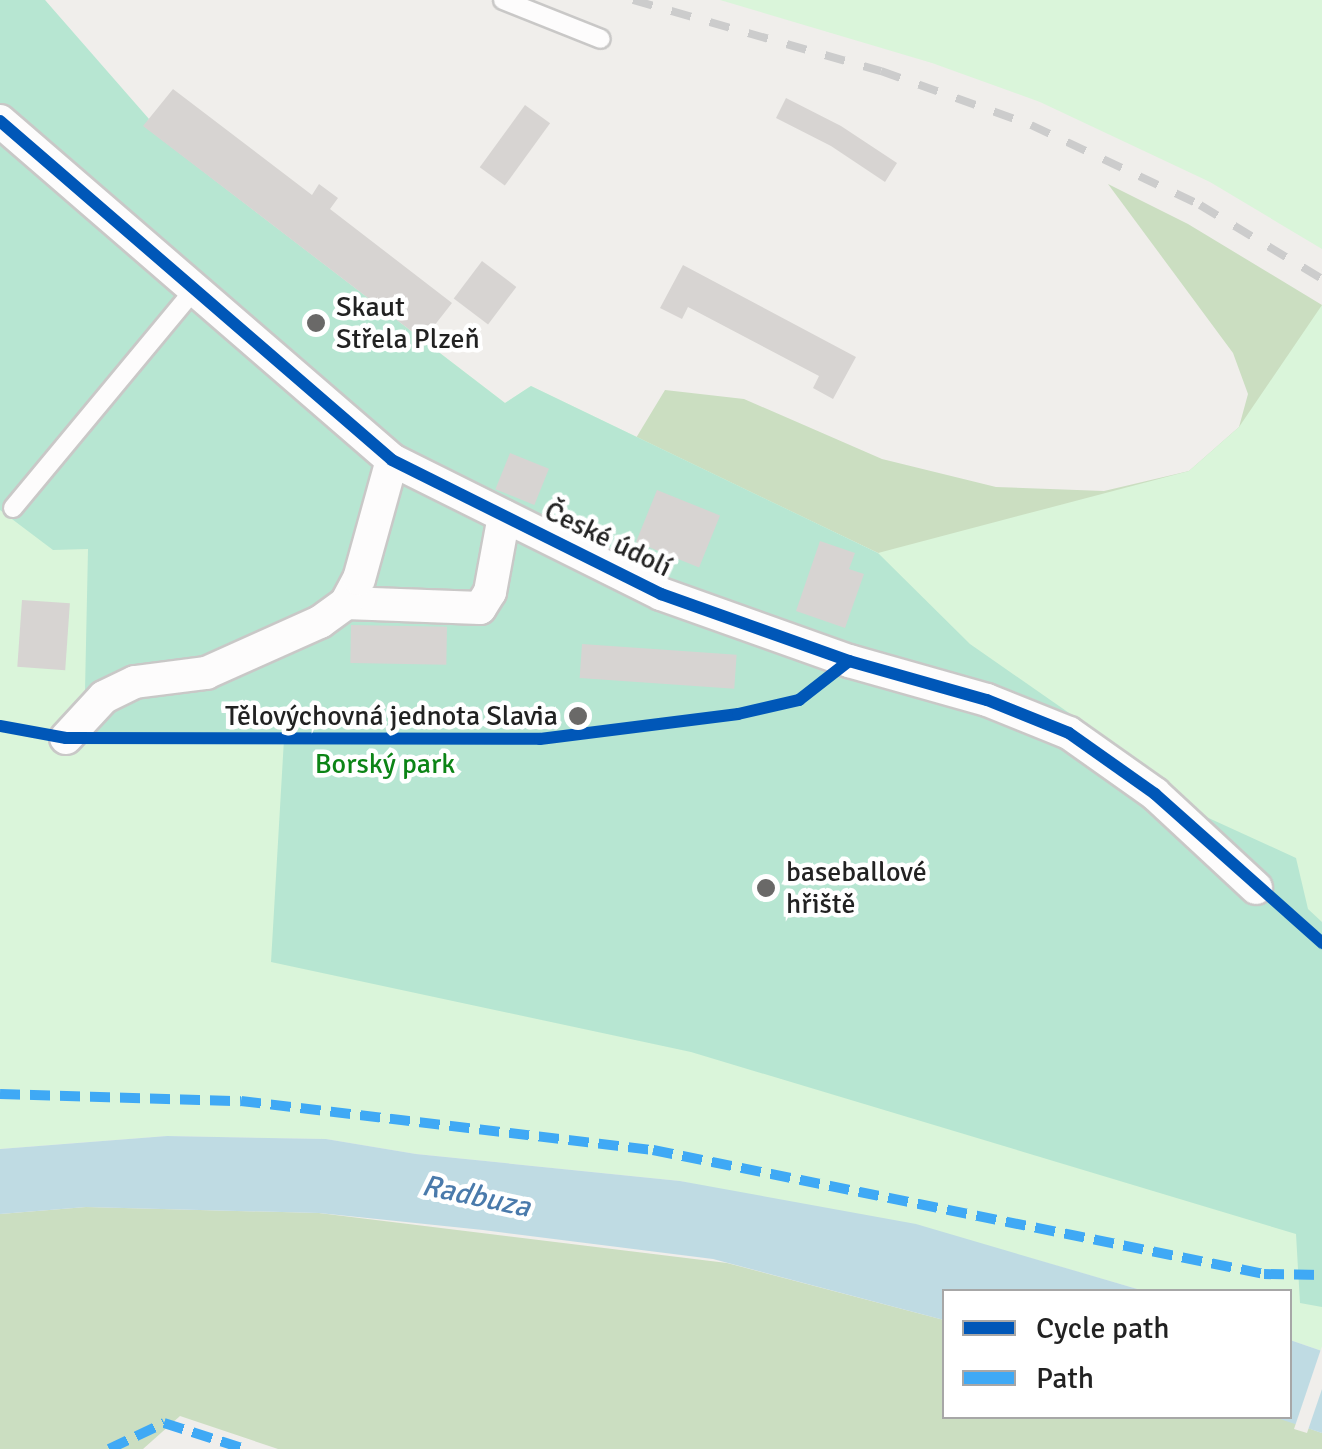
<!DOCTYPE html>
<meta charset="utf-8">
<style>
body{margin:0}
#map{position:relative;width:1322px;height:1449px;overflow:hidden;background:#f0eeeb;font-family:Signika,sans-serif}
div>[style]{position:absolute}
.forest>*{inset:0;background:#cbdec1}
.park>*{inset:0;background:#daf5da}
.pitch>*{inset:0;background:#b7e6d2}
.water>*{inset:0;background:#bfdbe3}
.pier>*{inset:0;background:#f0eeeb}
.building>*{inset:0;background:#d7d4d2;transform-origin:0 0}
.roads{filter:drop-shadow(2px 0 #c9c8c7) drop-shadow(-2px 0 #c9c8c7) drop-shadow(0 2px #c9c8c7) drop-shadow(0 -2px #c9c8c7)}
.lane>*{height:18px;margin:-9px;padding:0 9px;transform-origin:9px;border-radius:9px;background:#fdfcfc}
.street>*{height:32px;margin:-16px;padding:0 16px;transform-origin:16px;border-radius:16px;background:#fdfcfc}
.rail>*{height:8px;margin-top:-4px;transform-origin:0;background:repeating-linear-gradient(90deg,#ccc 0 20px,transparent 0 40px)}
.quiet>*{height:10px;margin-top:-5px;transform-origin:0;background:repeating-linear-gradient(90deg,#3fa9f5 0 20px,transparent 0 30px)}
.cycleway>*{height:12px;margin:-6px;padding:0 6px;transform-origin:6px;border-radius:6px;background:#0057b8}
.dots>*{width:28px;height:28px;translate:-50% -50%;box-sizing:border-box;border:5px solid #fff;border-radius:50%}
span{translate:-50% -50%;white-space:nowrap;text-align:center;line-height:1.15;-webkit-text-stroke:9px #fff;paint-order:stroke}
.poi-label{font-size:28px;color:#222}
.left{translate:0 -50%;text-align:left}
.right{translate:-100% -50%;text-align:right}
.street-label{font-size:28px;color:#222}
.park-label{font-size:28px;color:#0c8416}
.water-label{font-size:30px;color:#4a7aab;font-style:italic}
.legend{position:absolute;left:942px;top:1289px;width:350px;height:130px;box-sizing:border-box;background:#fff;border:2px solid #a7a7a7;margin:0;padding:12px 18px;list-style:none;font-size:30px;color:#222}
.legend li{display:flex;align-items:center;gap:20px;height:50px}
.legend b{width:50px;border:2px solid #a7a7a7}
</style>
<div id="map">
<div class="forest">
<i style="clip-path:polygon(1108px 184px,1188px 224px,1322px 305px,1322px 922px,878px 553px,636px 438px,665px 390px,744px 399px,882px 459px,996px 487px,1104px 491px,1189px 471px,1239px 427px,1248px 394px,1233px 353px)"></i>
<i style="clip-path:polygon(86px 1207px,319px 1213px,727px 1263px,944px 1320px,944px 1416px,1274px 1416px,1322px 1433px,1322px 1449px,278px 1449px,180px 1416px,143px 1449px,0 1449px,0 1214px)"></i>
</div>
<div class="park">
<i style="clip-path:polygon(0 0,45px 0,144px 126px,505px 403px,531px 386px,878px 553px,1189px 471px,1239px 427px,1322px 305px,1322px 1351px,1290px 1340px,1290px 1292px,1144px 1291px,1037px 1260px,680px 1181px,416px 1154px,326px 1139px,167px 1136px,0 1149px)"></i>
<i style="clip-path:polygon(720px 0,1322px 0,1322px 249px,1210px 182px,1040px 102px,932px 63px)"></i>
</div>
<div class="pitch">
<i style="clip-path:polygon(0 0,45px 0,149px 119px,144px 126px,505px 403px,531px 386px,878px 553px,970px 644px,1115px 745px,1202px 815px,1296px 858px,1308px 909px,1322px 922px,1322px 1307px,1300px 1303px,1296px 1234px,691px 1052px,271px 962px,284px 739px,84px 738px,88px 549px,53px 550px,0 510px)"></i>
</div>
<div class="water">
<i style="clip-path:polygon(167px 1136px,326px 1139px,416px 1154px,680px 1181px,916px 1224px,1144px 1291px,944px 1292px,944px 1320px,713px 1259px,483px 1230px,319px 1213px,86px 1207px,0 1214px,0 1149px)"></i>
<i style="clip-path:polygon(1290px 1340px,1322px 1351px,1322px 1433px,1274px 1417px,1290px 1416px)"></i>
</div>
<div class="pier">
<i style="clip-path:polygon(1322px 1346px,1322px 1389px,1307px 1433px,1294px 1429px)"></i>
</div>
<div class="building">
<i style="clip-path:polygon(173px 89px,312px 195px,319px 184px,338px 198px,330px 209px,452px 303px,423px 340px,143px 126px)"></i>
<i style="clip-path:polygon(786px 98px,841px 126px,897px 163px,885px 182px,831px 146px,776px 118px)"></i>
<i style="left:525px;top:105px;width:31px;height:77px;rotate:36deg"></i>
<i style="left:482px;top:261px;width:43px;height:47px;rotate:37deg"></i>
<i style="clip-path:polygon(683px 265px,856px 357px,833px 399px,813px 388px,819px 376px,688px 307px,682px 319px,660px 308px)"></i>
<i style="left:510px;top:453px;width:42px;height:39px;rotate:22deg"></i>
<i style="left:657px;top:490px;width:68px;height:56px;rotate:22deg"></i>
<i style="clip-path:polygon(820px 541px,855px 553px,849px 569px,864px 574px,845px 628px,796px 611px)"></i>
<i style="left:22px;top:600px;width:48px;height:67px;rotate:4deg"></i>
<i style="left:351px;top:625px;width:96px;height:38px;rotate:1deg"></i>
<i style="left:582px;top:644px;width:155px;height:34px;rotate:4deg"></i>
</div>
<div class="roads">
<div class="lane">
<i style="left:503px;top:0;width:105px;rotate:21.7deg"></i>
<i style="left:13px;top:508px;width:283px;rotate:-50.3deg"></i>
</div>
<div class="street">
<i style="left:0;top:121px;width:518px;rotate:40.85deg"></i>
<i style="left:392px;top:460px;width:301px;rotate:26.5deg"></i>
<i style="left:661px;top:594px;width:200px;rotate:19.6deg"></i>
<i style="left:849px;top:661px;width:143px;rotate:15.8deg"></i>
<i style="left:987px;top:700px;width:88px;rotate:21.9deg"></i>
<i style="left:1069px;top:733px;width:105px;rotate:35.3deg"></i>
<i style="left:1155px;top:794px;width:138px;rotate:42.9deg"></i>
<i style="left:346px;top:603px;width:134px;rotate:2.1deg"></i>
<i style="left:480px;top:608px;width:19px;rotate:-58deg"></i>
<i style="left:490px;top:592px;width:77px;rotate:-79.6deg"></i>
<i style="left:66px;top:738px;width:56px;rotate:-47.2deg"></i>
<i style="left:104px;top:697px;width:34px;rotate:-26deg"></i>
<i style="left:135px;top:682px;width:72px;rotate:-7.2deg"></i>
<i style="left:206px;top:673px;width:125px;rotate:-24.1deg"></i>
<i style="left:320px;top:622px;width:32px;rotate:-36deg"></i>
<i style="left:346px;top:603px;width:27px;rotate:-62deg"></i>
<i style="left:359px;top:579px;width:123px;rotate:-74.5deg"></i>
</div>
</div>
<div class="rail">
<i style="left:633px;top:0;width:258px;rotate:16deg"></i>
<i style="left:881px;top:71px;width:159px;rotate:19.8deg"></i>
<i style="left:1031px;top:125px;width:187px;rotate:25.3deg"></i>
<i style="left:1200px;top:205px;width:143px;rotate:31.2deg"></i>
</div>
<div class="quiet">
<i style="left:0;top:1094px;width:241px;rotate:1.7deg"></i>
<i style="left:241px;top:1101px;width:415px;rotate:6.8deg"></i>
<i style="left:653px;top:1150px;width:623px;rotate:11.47deg"></i>
<i style="left:1264px;top:1274px;width:58px;rotate:1deg"></i>
<i style="left:109px;top:1449px;width:61px;rotate:-25.3deg"></i>
<i style="left:164px;top:1423px;width:85px;rotate:17.8deg"></i>
</div>
<div class="cycleway">
<i style="left:0;top:121px;width:518px;rotate:40.85deg"></i>
<i style="left:392px;top:460px;width:301px;rotate:26.5deg"></i>
<i style="left:661px;top:594px;width:200px;rotate:19.6deg"></i>
<i style="left:849px;top:661px;width:143px;rotate:15.8deg"></i>
<i style="left:987px;top:700px;width:88px;rotate:21.9deg"></i>
<i style="left:1069px;top:733px;width:105px;rotate:35.3deg"></i>
<i style="left:1155px;top:794px;width:224px;rotate:41.7deg"></i>
<i style="left:0;top:726px;width:67px;rotate:10.3deg"></i>
<i style="left:66px;top:738px;width:474px;rotate:0.1deg"></i>
<i style="left:540px;top:739px;width:200px;rotate:-7.2deg"></i>
<i style="left:738px;top:714px;width:63px;rotate:-12.9deg"></i>
<i style="left:799px;top:700px;width:63px;rotate:-38deg"></i>
</div>
<div class="dots">
<i style="left:316px;top:323px;background:#6a6968"></i>
<i style="left:578px;top:716px;background:#6a6968"></i>
<i style="left:766px;top:888px;background:#6a6968"></i>
</div>
<div class="poi-label">
<span class="left" style="left:336px;top:323px">Skaut<br>Střela Plzeň</span>
<span class="right" style="left:558px;top:716px">Tělovýchovná jednota Slavia</span>
<span class="left" style="left:786px;top:888px">baseballové<br>hřiště</span>
</div>
<div class="street-label">
<span style="left:608px;top:539px;rotate:26deg">České údolí</span>
</div>
<div class="park-label">
<span style="left:385px;top:764px">Borský park</span>
</div>
<div class="water-label">
<span style="left:476px;top:1197px;rotate:12deg">Radbuza</span>
</div>
<ul class="legend">
<li><b style="height:12px;background:#0057b8"></b>Cycle path</li>
<li><b style="height:12px;background:#3fa9f5"></b>Path</li>
</ul>
</div>
